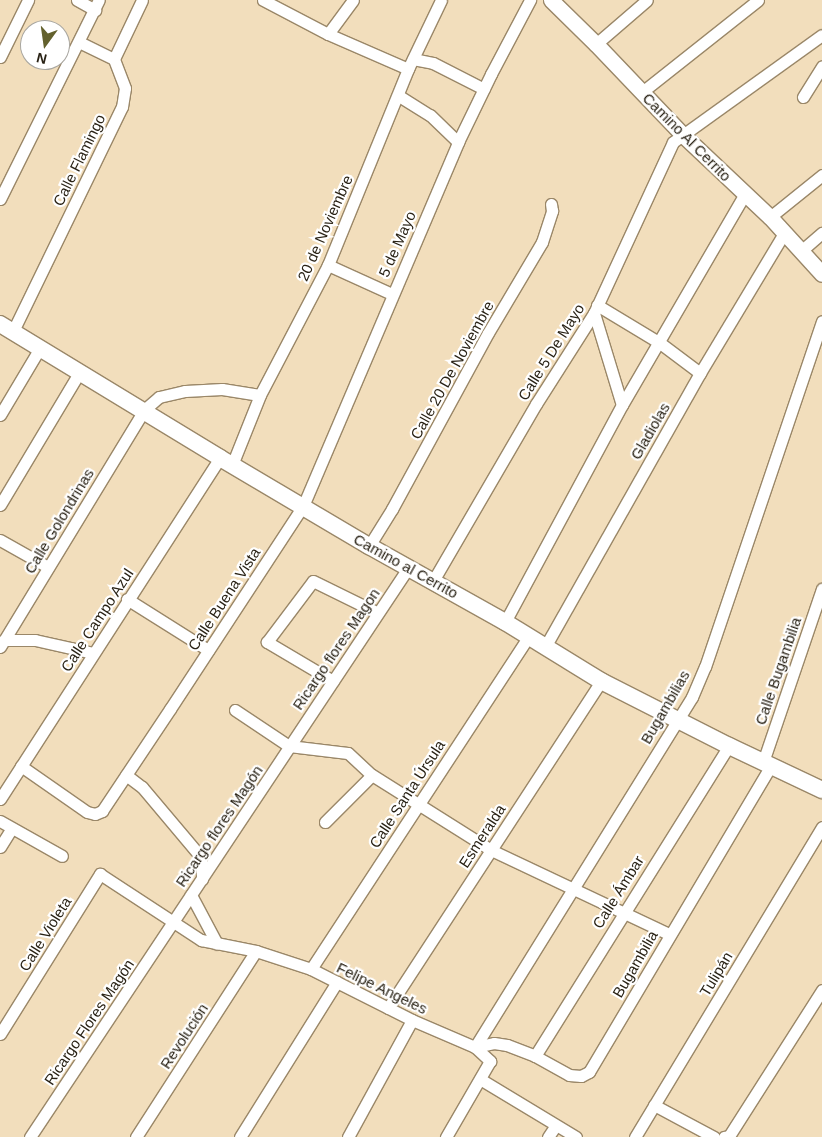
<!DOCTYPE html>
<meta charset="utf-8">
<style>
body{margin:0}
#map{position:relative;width:822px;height:1137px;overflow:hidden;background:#f2debc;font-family:Helvetica,sans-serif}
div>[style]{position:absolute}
.roads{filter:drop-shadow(1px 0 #9a8768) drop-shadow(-1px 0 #9a8768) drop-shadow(0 1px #9a8768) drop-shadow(0 -1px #9a8768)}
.minor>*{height:11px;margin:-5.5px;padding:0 5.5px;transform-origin:5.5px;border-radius:5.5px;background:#fff}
.tertiary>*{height:15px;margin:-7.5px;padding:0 7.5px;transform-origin:7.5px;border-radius:7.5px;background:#fff}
.secondary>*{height:16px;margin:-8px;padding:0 8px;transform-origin:8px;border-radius:8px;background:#fff}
span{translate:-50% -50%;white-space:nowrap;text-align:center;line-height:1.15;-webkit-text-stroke:4.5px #fff;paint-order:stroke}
.street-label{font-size:15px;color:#292215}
.north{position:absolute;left:20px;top:20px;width:50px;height:50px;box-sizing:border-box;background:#fff;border:1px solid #a9a7a1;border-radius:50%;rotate:194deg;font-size:14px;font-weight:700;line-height:20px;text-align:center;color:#292215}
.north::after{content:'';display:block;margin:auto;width:18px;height:22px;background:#63612d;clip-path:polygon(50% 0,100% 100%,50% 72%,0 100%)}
</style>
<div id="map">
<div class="roads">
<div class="minor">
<i style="left:77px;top:0;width:21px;rotate:29deg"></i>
<i style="left:263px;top:0;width:73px;rotate:27.6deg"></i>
<i style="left:328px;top:34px;width:87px;rotate:23.6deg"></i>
<i style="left:328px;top:34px;width:42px;rotate:-53.7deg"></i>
<i style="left:79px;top:42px;width:39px;rotate:26deg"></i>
<i style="left:596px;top:44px;width:67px;rotate:-40.8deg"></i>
<i style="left:0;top:57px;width:64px;rotate:-63.8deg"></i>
<i style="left:413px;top:59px;width:20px;rotate:11deg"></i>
<i style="left:433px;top:63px;width:57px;rotate:27deg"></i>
<i style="left:642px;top:92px;width:148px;rotate:-38.4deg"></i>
<i style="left:399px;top:96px;width:36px;rotate:32deg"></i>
<i style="left:430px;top:115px;width:39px;rotate:44deg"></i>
<i style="left:803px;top:97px;width:36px;rotate:-58deg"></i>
<i style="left:0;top:199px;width:222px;rotate:-63.6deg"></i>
<i style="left:770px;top:217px;width:67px;rotate:-38.9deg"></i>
<i style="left:801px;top:251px;width:28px;rotate:-41deg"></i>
<i style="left:328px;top:265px;width:70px;rotate:24.4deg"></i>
<i style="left:597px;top:305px;width:74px;rotate:31.1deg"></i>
<i style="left:660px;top:343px;width:50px;rotate:36.9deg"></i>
<i style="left:594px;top:313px;width:96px;rotate:73.1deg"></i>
<i style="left:13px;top:331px;width:249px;rotate:-64.1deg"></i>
<i style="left:122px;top:107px;width:19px;rotate:-81deg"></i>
<i style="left:125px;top:88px;width:31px;rotate:-111deg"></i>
<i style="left:114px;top:59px;width:65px;rotate:-64.6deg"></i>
<i style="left:0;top:415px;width:78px;rotate:-59.2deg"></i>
<i style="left:232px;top:465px;width:75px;rotate:-68.2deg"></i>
<i style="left:260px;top:395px;width:147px;rotate:-62.4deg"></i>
<i style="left:328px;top:265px;width:212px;rotate:-67.8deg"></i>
<i style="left:408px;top:69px;width:76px;rotate:-64.4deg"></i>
<i style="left:0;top:505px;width:154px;rotate:-59.1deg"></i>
<i style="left:0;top:540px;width:55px;rotate:29.4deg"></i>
<i style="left:369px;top:546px;width:44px;rotate:-58.1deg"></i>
<i style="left:392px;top:509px;width:200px;rotate:-61.4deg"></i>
<i style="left:488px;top:333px;width:106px;rotate:-59.3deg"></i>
<i style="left:542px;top:242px;width:33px;rotate:-72deg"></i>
<i style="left:552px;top:211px;width:7px;rotate:-98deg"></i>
<i style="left:433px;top:581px;width:205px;rotate:-59.8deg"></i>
<i style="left:536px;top:404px;width:108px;rotate:-57.5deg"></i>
<i style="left:594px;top:313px;width:188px;rotate:-65.2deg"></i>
<i style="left:673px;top:142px;width:183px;rotate:-35.7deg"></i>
<i style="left:127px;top:599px;width:96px;rotate:32.2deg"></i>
<i style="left:505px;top:622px;width:247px;rotate:-61.7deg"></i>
<i style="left:622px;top:405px;width:244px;rotate:-59.8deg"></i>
<i style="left:4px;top:640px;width:31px"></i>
<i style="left:35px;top:640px;width:59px;rotate:12.6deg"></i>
<i style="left:0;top:647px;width:277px;rotate:-58.7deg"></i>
<i style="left:144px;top:410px;width:20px;rotate:-41deg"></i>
<i style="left:159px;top:397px;width:27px;rotate:-13deg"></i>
<i style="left:185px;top:391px;width:37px;rotate:-3deg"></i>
<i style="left:222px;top:389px;width:38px;rotate:9deg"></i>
<i style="left:545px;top:647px;width:315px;rotate:-60.5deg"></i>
<i style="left:700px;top:373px;width:163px;rotate:-59deg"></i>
<i style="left:333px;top:681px;width:77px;rotate:-149.4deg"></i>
<i style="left:267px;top:642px;width:76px;rotate:-53deg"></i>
<i style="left:313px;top:581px;width:72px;rotate:26.2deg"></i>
<i style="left:235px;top:710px;width:65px;rotate:33.7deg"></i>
<i style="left:289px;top:746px;width:59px;rotate:6.8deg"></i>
<i style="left:348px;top:753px;width:33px;rotate:43deg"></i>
<i style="left:372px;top:775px;width:141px;rotate:32.2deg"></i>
<i style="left:491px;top:850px;width:197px;rotate:25.3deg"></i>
<i style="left:763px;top:762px;width:183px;rotate:-71.2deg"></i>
<i style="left:21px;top:766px;width:80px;rotate:34.9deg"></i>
<i style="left:87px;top:812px;width:8px;rotate:14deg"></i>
<i style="left:95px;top:814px;width:8px;rotate:-23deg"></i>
<i style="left:102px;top:811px;width:123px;rotate:-56.3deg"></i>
<i style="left:170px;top:709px;width:243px;rotate:-56.8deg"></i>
<i style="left:303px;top:506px;width:396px;rotate:-66.9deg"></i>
<i style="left:458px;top:142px;width:76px;rotate:-64.1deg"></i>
<i style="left:491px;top:74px;width:84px;rotate:-62.2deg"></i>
<i style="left:126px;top:775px;width:20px;rotate:37deg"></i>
<i style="left:142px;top:787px;width:92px;rotate:49.9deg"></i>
<i style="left:201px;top:857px;width:22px;rotate:87deg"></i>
<i style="left:0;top:799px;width:406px;rotate:-57.2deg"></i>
<i style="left:0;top:821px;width:71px;rotate:29.4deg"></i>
<i style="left:325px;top:822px;width:66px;rotate:-45deg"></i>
<i style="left:0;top:847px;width:22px;rotate:-58deg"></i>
<i style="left:191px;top:895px;width:55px;rotate:62deg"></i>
<i style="left:311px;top:969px;width:398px;rotate:-56.8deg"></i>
<i style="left:388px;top:1008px;width:390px;rotate:-56.9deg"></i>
<i style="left:0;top:1034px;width:189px;rotate:-58deg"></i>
<i style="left:100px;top:874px;width:121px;rotate:33.2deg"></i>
<i style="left:201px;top:940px;width:56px;rotate:11.3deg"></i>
<i style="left:256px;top:951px;width:58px;rotate:18.1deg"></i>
<i style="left:311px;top:969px;width:113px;rotate:26.8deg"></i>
<i style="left:412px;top:1020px;width:69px;rotate:23.2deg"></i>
<i style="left:475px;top:1047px;width:21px;rotate:43deg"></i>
<i style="left:490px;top:1061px;width:88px;rotate:120.1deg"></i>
<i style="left:475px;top:1047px;width:412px;rotate:-58.2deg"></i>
<i style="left:692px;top:697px;width:33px;rotate:-67deg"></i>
<i style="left:705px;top:667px;width:365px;rotate:-71.3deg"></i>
<i style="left:475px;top:1047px;width:19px;rotate:-12deg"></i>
<i style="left:494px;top:1043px;width:13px;rotate:9deg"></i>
<i style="left:507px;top:1045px;width:30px;rotate:21deg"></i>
<i style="left:535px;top:1056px;width:39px;rotate:29deg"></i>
<i style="left:569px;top:1075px;width:12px;rotate:5deg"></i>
<i style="left:581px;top:1076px;width:9px;rotate:-27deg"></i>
<i style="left:589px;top:1072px;width:356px;rotate:-59.3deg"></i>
<i style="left:535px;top:1056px;width:366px;rotate:-58deg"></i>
<i style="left:480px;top:1079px;width:112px;rotate:31.1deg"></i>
<i style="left:654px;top:1105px;width:68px;rotate:28.1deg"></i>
<i style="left:30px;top:1137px;width:683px;rotate:-56.4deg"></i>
<i style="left:136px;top:1137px;width:221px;rotate:-57.2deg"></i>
<i style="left:240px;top:1137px;width:183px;rotate:-58deg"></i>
<i style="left:348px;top:1137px;width:133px;rotate:-61.3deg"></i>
<i style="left:548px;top:1137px;width:14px;rotate:-56deg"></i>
<i style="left:635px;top:1137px;width:362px;rotate:-58.9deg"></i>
<i style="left:724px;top:1137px;width:5px;rotate:-11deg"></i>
<i style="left:729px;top:1136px;width:173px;rotate:-57.5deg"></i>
</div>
<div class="tertiary">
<i style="left:551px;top:0;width:63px;rotate:44.4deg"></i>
<i style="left:596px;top:44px;width:127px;rotate:46.3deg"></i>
<i style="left:684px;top:136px;width:118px;rotate:43.3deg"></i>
<i style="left:770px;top:217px;width:77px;rotate:47.6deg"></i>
</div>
<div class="secondary">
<i style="left:0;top:324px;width:258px;rotate:31.3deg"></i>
<i style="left:220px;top:458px;width:173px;rotate:30.6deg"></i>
<i style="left:369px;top:546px;width:156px;rotate:29.2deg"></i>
<i style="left:505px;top:622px;width:113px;rotate:31.6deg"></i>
<i style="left:601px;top:681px;width:144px;rotate:26.9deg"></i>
<i style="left:729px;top:746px;width:103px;rotate:25.3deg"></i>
</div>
</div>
<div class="street-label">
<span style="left:687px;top:137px;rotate:45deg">Camino Al Cerrito</span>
<span style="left:79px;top:160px;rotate:-64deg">Calle Flamingo</span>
<span style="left:325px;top:228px;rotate:-66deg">20 de Noviembre</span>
<span style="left:397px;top:244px;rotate:-66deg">5 de Mayo</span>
<span style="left:551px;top:352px;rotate:-58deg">Calle 5 De Mayo</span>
<span style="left:452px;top:370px;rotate:-61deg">Calle 20 De Noviembre</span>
<span style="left:650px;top:431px;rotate:-60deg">Gladiolas</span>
<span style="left:59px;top:521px;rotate:-59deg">Calle Golondrinas</span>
<span style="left:406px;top:566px;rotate:29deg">Camino al Cerrito</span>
<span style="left:224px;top:599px;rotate:-57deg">Calle Buena Vista</span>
<span style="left:97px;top:620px;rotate:-57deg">Calle Campo Azul</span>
<span style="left:336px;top:649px;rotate:-56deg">Ricargo flores Magon</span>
<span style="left:778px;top:671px;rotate:-71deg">Calle Bugambilia</span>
<span style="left:665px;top:707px;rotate:-60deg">Bugambilias</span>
<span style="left:407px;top:794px;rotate:-57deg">Calle Santa Úrsula</span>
<span style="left:219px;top:826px;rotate:-56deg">Ricargo flores Magón</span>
<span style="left:482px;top:836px;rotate:-57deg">Esmeralda</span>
<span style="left:618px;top:892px;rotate:-58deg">Calle Ámbar</span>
<span style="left:45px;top:934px;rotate:-58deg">Calle Violeta</span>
<span style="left:635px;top:964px;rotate:-60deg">Bugambilia</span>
<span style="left:716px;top:974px;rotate:-59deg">Tulipán</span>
<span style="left:382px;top:988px;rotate:26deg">Felipe Angeles</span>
<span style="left:89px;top:1022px;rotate:-56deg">Ricargo Flores Magón</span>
<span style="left:184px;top:1036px;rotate:-57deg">Revolución</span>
</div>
<div class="north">N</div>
</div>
